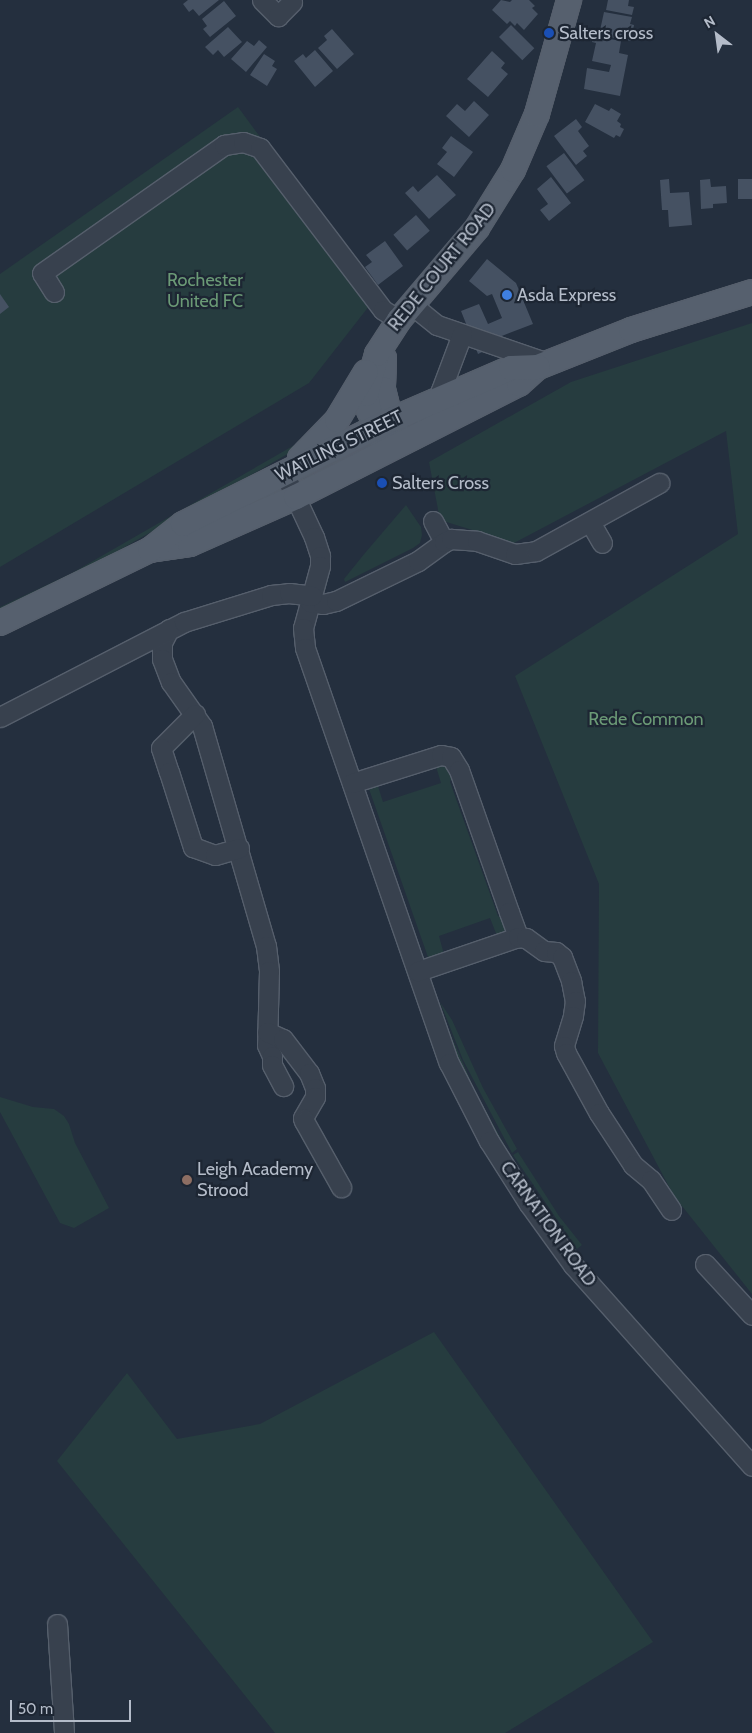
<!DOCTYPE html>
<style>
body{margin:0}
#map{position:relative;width:752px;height:1733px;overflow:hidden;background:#242f3e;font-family:Cabin,sans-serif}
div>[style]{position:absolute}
.green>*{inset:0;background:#263c3f}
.building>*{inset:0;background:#455162;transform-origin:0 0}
.roads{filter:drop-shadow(1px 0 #565f6c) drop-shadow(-1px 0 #565f6c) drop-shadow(0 1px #565f6c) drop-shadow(0 -1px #565f6c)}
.minor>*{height:19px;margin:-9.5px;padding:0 9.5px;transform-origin:9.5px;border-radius:9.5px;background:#38414e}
.major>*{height:24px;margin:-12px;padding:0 12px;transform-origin:12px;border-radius:12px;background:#56606e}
.dots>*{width:14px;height:14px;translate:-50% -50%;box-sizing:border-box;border:2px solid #1d2633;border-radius:50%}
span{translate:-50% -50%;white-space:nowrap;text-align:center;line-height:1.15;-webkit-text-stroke:4.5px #1d2633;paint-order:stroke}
.poi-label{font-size:18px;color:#b4bcc9}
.left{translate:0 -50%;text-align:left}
.street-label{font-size:18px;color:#b4bcc9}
.park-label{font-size:18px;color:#6b9a76}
.north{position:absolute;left:692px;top:10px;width:50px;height:50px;-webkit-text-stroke:4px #1d2633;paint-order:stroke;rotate:330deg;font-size:14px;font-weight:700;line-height:20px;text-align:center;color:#b4bcc9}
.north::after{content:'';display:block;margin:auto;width:18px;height:22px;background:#b4bcc9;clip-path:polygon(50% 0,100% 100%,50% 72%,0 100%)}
.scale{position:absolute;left:10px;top:1700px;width:121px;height:22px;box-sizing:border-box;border:2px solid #b4bcc9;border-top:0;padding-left:6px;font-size:15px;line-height:18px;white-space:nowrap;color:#b4bcc9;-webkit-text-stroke:4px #1d2633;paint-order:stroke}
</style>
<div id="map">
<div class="green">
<i style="clip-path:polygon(238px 107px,377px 296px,309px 383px,0 567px,0 274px)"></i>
<i style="clip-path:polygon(752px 323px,752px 1294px,674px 1196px,598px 1053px,599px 884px,515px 676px,738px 534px,726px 431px,514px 543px,440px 520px,429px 462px,571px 382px)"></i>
<i style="clip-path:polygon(343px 397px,291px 452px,74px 576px,0 613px,0 607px,72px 573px,298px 443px)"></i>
<i style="clip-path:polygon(406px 505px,421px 527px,422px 535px,420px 543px,413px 548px,345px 582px,344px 579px,365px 553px)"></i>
<i style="clip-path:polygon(434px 760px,448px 766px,452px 776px,450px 782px,498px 916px,505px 921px,505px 929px,499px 941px,490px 918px,439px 936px,445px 958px,429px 960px,368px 786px,376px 780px,383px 802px,441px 783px)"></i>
<i style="clip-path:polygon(440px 1002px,452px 1020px,483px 1088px,517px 1149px,512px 1153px,463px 1060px)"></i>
<i style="clip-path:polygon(437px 1003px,476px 1093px,510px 1155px,507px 1158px,462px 1073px)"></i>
<i style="clip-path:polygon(0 1097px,33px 1107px,54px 1109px,64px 1116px,69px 1124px,75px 1143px,109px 1208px,74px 1228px,60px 1223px,0 1112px)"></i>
<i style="clip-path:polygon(518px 1152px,559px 1216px,582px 1245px,577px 1249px,513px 1155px)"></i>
<i style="clip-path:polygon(434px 1332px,653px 1642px,505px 1733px,275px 1733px,57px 1461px,127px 1373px,177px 1439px,260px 1424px)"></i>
</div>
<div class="building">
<i style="clip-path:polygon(188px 0,219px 0,199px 16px,193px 9px,189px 12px,183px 4px)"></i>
<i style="clip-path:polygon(501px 0,510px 2px,512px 0,529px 0,535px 6px,532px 8px,538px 14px,524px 30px,517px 23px,515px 26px,510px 21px,507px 24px,492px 10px)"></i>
<i style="clip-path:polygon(608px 0,629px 0,628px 6px,634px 7px,632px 15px,606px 10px)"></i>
<i style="clip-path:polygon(224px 1px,236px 16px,210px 37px,203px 29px,207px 26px,202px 19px)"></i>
<i style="clip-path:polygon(604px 12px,632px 17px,630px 24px,634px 25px,631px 41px,599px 35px)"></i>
<i style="left:511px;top:25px;width:33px;height:17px;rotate:45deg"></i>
<i style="clip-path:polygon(228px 27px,242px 42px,224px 57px,218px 50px,213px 55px,205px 47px)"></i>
<i style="clip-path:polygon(332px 29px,354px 54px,337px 69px,318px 48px,327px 40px,324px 36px)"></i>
<i style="clip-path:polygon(593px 36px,621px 41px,619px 53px,628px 55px,620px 96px,584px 89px,587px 68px,609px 72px,611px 65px,592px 61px,596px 43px,592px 42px)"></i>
<i style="clip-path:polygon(259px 40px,267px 47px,246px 72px,231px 59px,247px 41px,254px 46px)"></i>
<i style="clip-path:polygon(315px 50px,333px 71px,315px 87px,294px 61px,303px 54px,306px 58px)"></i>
<i style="clip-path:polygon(492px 51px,505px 63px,501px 68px,508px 74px,488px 97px,467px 79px)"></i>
<i style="clip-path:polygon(264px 54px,275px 61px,272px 66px,277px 69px,267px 86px,250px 75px)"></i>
<i style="clip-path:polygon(474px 101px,489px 115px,469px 137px,446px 116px,457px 104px,465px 111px)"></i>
<i style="clip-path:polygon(595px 104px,609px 111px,611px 108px,621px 114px,617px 121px,621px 124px,620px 127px,624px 129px,620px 137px,616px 135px,614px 138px,585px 122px)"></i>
<i style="clip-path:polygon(576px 119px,582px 127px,578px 131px,589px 146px,583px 151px,587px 156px,576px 165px,554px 136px)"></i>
<i style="clip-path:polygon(451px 136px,473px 152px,454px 177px,437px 164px,447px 152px,442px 148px)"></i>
<i style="left:564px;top:153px;width:34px;height:22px;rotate:53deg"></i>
<i style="clip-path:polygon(437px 175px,456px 195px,429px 219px,405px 193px,413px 186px,418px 192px)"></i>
<i style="clip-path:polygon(551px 177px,571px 203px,549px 221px,540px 210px,548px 204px,537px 189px)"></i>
<i style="clip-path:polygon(669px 179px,670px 193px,689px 192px,692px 225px,669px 227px,668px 210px,662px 210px,660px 180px)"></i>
<i style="clip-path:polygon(710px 179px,711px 187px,726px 186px,727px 203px,713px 204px,713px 208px,701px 209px,700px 180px)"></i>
<i style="left:738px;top:179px;width:14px;height:20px"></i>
<i style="left:416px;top:215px;width:21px;height:30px;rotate:49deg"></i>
<i style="clip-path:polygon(385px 241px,403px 266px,378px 285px,365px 267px,372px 262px,366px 255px)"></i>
<i style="clip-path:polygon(487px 259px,516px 283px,533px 324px,494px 339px,497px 345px,478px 354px,461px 311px,479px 304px,488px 324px,502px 318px,492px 294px,487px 296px,469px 281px)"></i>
<i style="clip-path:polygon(0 294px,9px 307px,0 314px)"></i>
</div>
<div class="roads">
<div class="minor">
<i style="left:262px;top:0;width:23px;rotate:45deg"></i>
<i style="left:278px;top:16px;width:20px;rotate:-45deg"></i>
<i style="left:54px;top:292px;width:22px;rotate:-122deg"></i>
<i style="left:42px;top:273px;width:223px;rotate:-35.1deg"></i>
<i style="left:224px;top:145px;width:19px;rotate:-9deg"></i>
<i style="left:243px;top:142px;width:18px;rotate:19deg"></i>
<i style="left:260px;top:148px;width:203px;rotate:52.8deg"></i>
<i style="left:383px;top:310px;width:19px;rotate:32deg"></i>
<i style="left:412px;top:305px;width:32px;rotate:39deg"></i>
<i style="left:437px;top:325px;width:117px;rotate:18.9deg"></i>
<i style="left:442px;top:398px;width:8px;rotate:-97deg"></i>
<i style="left:441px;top:390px;width:60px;rotate:-69.4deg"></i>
<i style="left:284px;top:473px;width:71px;rotate:64.9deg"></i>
<i style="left:314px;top:537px;width:20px;rotate:72deg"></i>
<i style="left:320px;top:556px;width:10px;rotate:90deg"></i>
<i style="left:320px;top:566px;width:64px;rotate:105.3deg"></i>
<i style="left:303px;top:628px;width:20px;rotate:84deg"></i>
<i style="left:305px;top:648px;width:439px;rotate:70.9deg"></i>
<i style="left:449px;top:1063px;width:88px;rotate:62.9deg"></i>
<i style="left:489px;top:1141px;width:75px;rotate:57.6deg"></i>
<i style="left:529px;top:1204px;width:75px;rotate:54.2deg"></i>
<i style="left:573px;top:1265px;width:269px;rotate:48.3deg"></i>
<i style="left:433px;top:521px;width:24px;rotate:62deg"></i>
<i style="left:590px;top:522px;width:24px;rotate:60deg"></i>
<i style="left:310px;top:602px;width:13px;rotate:9deg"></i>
<i style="left:323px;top:604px;width:13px;rotate:-13deg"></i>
<i style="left:336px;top:601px;width:91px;rotate:-26deg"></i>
<i style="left:418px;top:561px;width:32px;rotate:-36deg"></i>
<i style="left:444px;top:542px;width:8px;rotate:-23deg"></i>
<i style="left:451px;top:539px;width:26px;rotate:4deg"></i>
<i style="left:477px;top:541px;width:40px;rotate:18.9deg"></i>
<i style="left:515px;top:554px;width:21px;rotate:-8deg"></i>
<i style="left:536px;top:551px;width:141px;rotate:-28.9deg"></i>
<i style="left:169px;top:629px;width:16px;rotate:117deg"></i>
<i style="left:162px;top:643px;width:16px;rotate:90deg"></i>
<i style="left:162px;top:659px;width:25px;rotate:69deg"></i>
<i style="left:171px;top:682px;width:54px;rotate:54.8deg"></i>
<i style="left:202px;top:726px;width:229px;rotate:73.8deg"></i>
<i style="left:266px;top:946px;width:25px;rotate:83deg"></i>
<i style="left:269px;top:971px;width:74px;rotate:91.5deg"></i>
<i style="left:267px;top:1045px;width:12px;rotate:66deg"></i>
<i style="left:272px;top:1056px;width:9px;rotate:90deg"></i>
<i style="left:272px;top:1065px;width:24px;rotate:62deg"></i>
<i style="left:195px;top:714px;width:48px;rotate:135deg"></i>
<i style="left:161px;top:748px;width:25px;rotate:72deg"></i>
<i style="left:169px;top:772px;width:79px;rotate:72.3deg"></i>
<i style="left:193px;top:847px;width:23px;rotate:20deg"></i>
<i style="left:215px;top:855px;width:25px;rotate:-16deg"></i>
<i style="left:0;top:717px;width:207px;rotate:-27.3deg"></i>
<i style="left:184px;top:622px;width:91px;rotate:-17.2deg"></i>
<i style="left:271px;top:595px;width:18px;rotate:-6deg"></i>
<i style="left:289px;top:593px;width:23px;rotate:7deg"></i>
<i style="left:352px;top:783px;width:93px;rotate:-17.5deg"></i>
<i style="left:441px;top:755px;width:10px;rotate:11deg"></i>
<i style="left:451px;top:757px;width:15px;rotate:58deg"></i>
<i style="left:459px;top:770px;width:151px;rotate:70.6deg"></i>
<i style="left:509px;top:912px;width:27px;rotate:70deg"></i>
<i style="left:518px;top:937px;width:106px;rotate:161.2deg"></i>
<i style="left:518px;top:937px;width:8px;rotate:7deg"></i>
<i style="left:526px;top:938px;width:22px;rotate:36deg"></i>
<i style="left:544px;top:951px;width:12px;rotate:5deg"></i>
<i style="left:556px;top:952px;width:8px;rotate:40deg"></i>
<i style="left:562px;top:957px;width:26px;rotate:69deg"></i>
<i style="left:571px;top:981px;width:20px;rotate:79deg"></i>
<i style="left:575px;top:1001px;width:15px;rotate:98deg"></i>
<i style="left:573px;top:1016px;width:31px;rotate:107deg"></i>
<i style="left:564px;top:1046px;width:7px;rotate:74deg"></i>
<i style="left:566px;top:1053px;width:68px;rotate:61.2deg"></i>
<i style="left:599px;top:1113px;width:62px;rotate:56.8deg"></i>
<i style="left:633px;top:1165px;width:23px;rotate:40deg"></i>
<i style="left:651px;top:1180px;width:36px;rotate:56deg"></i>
<i style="left:267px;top:1032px;width:17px;rotate:24deg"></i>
<i style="left:283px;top:1039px;width:43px;rotate:52.6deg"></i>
<i style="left:309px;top:1073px;width:16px;rotate:68deg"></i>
<i style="left:315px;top:1088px;width:9px;rotate:90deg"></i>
<i style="left:315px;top:1097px;width:24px;rotate:120deg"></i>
<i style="left:303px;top:1118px;width:3px;rotate:72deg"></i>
<i style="left:304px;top:1121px;width:76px;rotate:60.7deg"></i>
<i style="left:705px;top:1264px;width:69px;rotate:47.3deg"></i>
<i style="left:57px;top:1624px;width:109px;rotate:86.3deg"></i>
</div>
<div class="major">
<i style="left:384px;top:358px;width:31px;rotate:92deg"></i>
<i style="left:383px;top:389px;width:32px;rotate:76deg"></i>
<i style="left:391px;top:420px;width:16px;rotate:63deg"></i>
<i style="left:382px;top:441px;width:33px;rotate:-113deg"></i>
<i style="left:369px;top:411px;width:17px;rotate:-100deg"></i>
<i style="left:366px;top:394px;width:41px;rotate:-74.6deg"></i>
<i style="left:377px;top:354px;width:40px;rotate:-57.1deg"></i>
<i style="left:399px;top:320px;width:121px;rotate:-49.7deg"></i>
<i style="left:477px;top:228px;width:68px;rotate:-58.2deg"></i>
<i style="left:513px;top:170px;width:61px;rotate:-66.8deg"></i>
<i style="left:537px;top:114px;width:118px;rotate:-74.3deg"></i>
<i style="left:300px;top:458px;width:53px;rotate:-45.8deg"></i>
<i style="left:337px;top:420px;width:56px;rotate:-58.9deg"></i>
<i style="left:150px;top:550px;width:40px;rotate:-8.5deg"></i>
<i style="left:190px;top:544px;width:116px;rotate:-23.9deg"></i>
<i style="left:296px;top:497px;width:250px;rotate:-26.9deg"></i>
<i style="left:519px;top:384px;width:25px;rotate:-42deg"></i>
<i style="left:538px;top:367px;width:100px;rotate:-21.7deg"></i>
<i style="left:631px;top:330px;width:127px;rotate:-17.4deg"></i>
<i style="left:0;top:623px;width:167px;rotate:-26deg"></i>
<i style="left:150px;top:550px;width:42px;rotate:-38.2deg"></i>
<i style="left:183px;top:524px;width:233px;rotate:-26.6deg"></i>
<i style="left:391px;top:420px;width:131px;rotate:-23.4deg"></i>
<i style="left:511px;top:368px;width:27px;rotate:-2deg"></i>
</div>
</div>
<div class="dots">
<i style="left:549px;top:33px;background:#1a4fb4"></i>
<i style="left:507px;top:295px;background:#3f7fe0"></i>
<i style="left:382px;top:483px;background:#1a4fb4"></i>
<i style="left:187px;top:1180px;background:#8d6e63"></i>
</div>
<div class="poi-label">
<span class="left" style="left:559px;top:33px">Salters cross</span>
<span class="left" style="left:517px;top:295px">Asda Express</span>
<span class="left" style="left:392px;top:483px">Salters Cross</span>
<span class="left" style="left:197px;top:1180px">Leigh Academy<br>Strood</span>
</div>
<div class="street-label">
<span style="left:442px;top:267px;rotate:-51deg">REDE COURT ROAD</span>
<span style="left:339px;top:446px;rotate:-26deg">WATLING STREET</span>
<span style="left:548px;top:1224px;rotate:54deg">CARNATION ROAD</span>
</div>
<div class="park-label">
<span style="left:205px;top:291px">Rochester<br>United FC</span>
<span style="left:646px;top:719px">Rede Common</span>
</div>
<div class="north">N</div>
<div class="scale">50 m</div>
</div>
